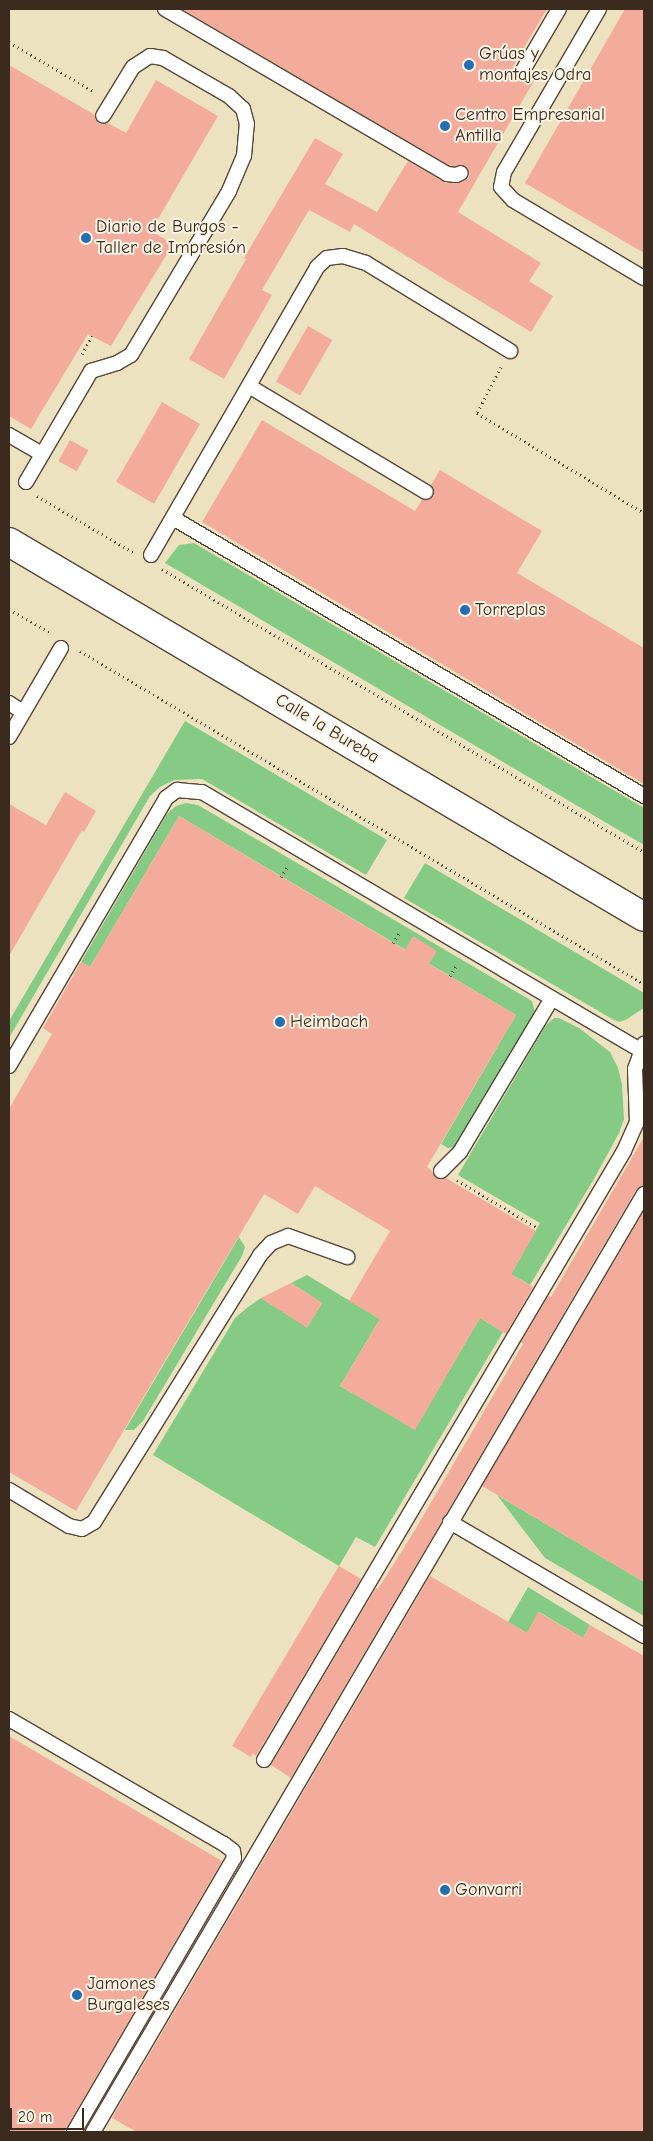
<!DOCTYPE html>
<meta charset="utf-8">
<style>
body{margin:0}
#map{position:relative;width:653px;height:2141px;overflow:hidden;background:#ece2c0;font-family:"Comic Neue",sans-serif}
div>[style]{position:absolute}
.green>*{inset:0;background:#86cb85}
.building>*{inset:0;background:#f3ac9c;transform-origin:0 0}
.path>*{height:3px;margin-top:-1.5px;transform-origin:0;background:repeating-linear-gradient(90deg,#564636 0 1px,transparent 0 5px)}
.roads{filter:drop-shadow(1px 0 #564636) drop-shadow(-1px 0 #564636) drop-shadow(0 1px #564636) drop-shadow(0 -1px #564636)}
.service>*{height:14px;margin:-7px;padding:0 7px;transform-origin:7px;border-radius:7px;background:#fff}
.minor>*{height:28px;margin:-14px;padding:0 14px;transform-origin:14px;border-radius:14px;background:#fff}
.dots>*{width:14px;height:14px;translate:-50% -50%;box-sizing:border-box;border:2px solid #fcf5e5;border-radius:50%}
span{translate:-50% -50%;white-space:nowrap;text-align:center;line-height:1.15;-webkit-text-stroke:4px #fcf5e5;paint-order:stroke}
.poi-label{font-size:18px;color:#3b2a1e}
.left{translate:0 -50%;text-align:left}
.street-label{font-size:18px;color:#3b2a1e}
.frame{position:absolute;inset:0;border:10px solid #3b2a1e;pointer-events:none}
.scale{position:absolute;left:10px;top:2108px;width:74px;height:22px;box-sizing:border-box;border:2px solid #3b2a1e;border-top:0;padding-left:6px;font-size:15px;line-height:18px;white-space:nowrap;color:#3b2a1e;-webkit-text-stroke:4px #fcf5e5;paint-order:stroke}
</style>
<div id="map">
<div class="green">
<i style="clip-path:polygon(194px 543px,644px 808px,644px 845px,165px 563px,179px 545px)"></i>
<i style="clip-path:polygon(185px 721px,387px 840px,366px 875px,202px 779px,174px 780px,160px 787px,150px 796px,9px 1038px,9px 1021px)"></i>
<i style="clip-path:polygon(186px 803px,198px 805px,532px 1001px,535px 1012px,532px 1019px,455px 1147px,448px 1148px,441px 1144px,516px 1015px,179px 816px,90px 967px,81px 962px,167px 814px,176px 806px)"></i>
<i style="clip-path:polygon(425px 863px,644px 993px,644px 1008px,627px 1019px,620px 1022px,614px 1020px,404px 898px)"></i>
<i style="clip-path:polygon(554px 1018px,559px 1018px,579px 1028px,610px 1052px,618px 1068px,622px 1084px,624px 1119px,619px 1133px,594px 1179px,530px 1285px,511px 1274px,540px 1223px,458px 1175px,546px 1025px)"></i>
<i style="clip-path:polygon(239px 1237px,245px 1247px,242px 1256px,143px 1421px,134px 1430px,125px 1430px)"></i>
<i style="clip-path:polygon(307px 1275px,380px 1319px,340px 1386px,415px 1429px,480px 1318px,503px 1332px,375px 1547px,356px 1537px,339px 1566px,153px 1455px,235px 1318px,248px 1307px,261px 1298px,307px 1327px,322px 1303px,291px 1283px)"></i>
<i style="clip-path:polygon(497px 1495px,644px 1582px,644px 1616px,545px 1558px)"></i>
<i style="clip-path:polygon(528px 1587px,590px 1625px,583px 1638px,539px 1612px,527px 1633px,508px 1622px)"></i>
</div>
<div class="building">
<i style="clip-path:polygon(182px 9px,547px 9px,513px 66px,514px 76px,518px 80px,526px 80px,530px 76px,535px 79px,458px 212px,541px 263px,529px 281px,553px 296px,531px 332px,354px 224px,350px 232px,309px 210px,262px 290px,272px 295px,224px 379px,189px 359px,246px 259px,244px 258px,315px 138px,343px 154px,325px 184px,377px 212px,408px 161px,446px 183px,459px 183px,468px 179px,470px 174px,466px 166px,450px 166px)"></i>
<i style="clip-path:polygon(625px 9px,644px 9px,644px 253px,525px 183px)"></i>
<i style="clip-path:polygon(9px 65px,95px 115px,99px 124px,108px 123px,126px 133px,156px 80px,218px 116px,151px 231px,173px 244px,111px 346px,88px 334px,31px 429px,9px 416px)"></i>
<i style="left:308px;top:326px;width:28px;height:64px;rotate:30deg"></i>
<i style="left:162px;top:402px;width:44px;height:92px;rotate:30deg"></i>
<i style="clip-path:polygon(262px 420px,415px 511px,422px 500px,430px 500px,434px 496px,434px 488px,431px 485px,440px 470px,542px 531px,517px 573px,644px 648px,644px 784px,202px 522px)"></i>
<i style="left:70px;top:440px;width:21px;height:24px;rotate:29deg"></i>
<i style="clip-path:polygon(65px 792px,96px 811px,84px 832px,82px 830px,9px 956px,9px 804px,46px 825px)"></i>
<i style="clip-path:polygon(179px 816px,405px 950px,413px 936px,437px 951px,429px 964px,516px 1015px,427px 1167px,432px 1171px,435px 1177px,446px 1178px,536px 1231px,511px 1274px,533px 1287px,506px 1334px,480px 1318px,415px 1430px,340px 1386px,380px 1319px,349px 1301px,390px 1231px,315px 1186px,298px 1214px,264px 1194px,76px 1511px,9px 1472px,9px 1109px,52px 1034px,43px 1028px,81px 962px,90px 967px)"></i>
<i style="clip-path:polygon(644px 1137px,644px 1185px,636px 1190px,291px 1778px,271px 1765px,376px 1588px,378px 1589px,415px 1530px,523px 1344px,521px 1342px,548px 1296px,551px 1297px)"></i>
<i style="clip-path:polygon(644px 1211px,644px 1582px,482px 1486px)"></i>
<i style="clip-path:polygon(291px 1283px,322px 1303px,307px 1328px,261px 1298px)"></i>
<i style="clip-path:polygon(339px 1566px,361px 1579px,256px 1756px,253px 1753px,251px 1757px,232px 1746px)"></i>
<i style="clip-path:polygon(430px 1576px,527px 1633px,538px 1612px,583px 1638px,590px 1625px,644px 1656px,644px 2132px,137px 2132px,112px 2118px)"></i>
<i style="clip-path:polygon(9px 1736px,222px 1861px,64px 2132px,9px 2132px)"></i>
</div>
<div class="path">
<i style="left:9px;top:42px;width:99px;rotate:30.2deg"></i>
<i style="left:82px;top:354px;width:21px;rotate:-61deg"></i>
<i style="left:501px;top:367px;width:52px;rotate:117.6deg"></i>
<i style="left:477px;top:413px;width:195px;rotate:30.9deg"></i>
<i style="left:37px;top:496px;width:111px;rotate:30.3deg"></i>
<i style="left:162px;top:569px;width:559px;rotate:30.42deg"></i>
<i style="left:9px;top:609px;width:48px;rotate:29.7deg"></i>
<i style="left:80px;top:651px;width:655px;rotate:30.56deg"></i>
<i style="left:281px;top:877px;width:15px;rotate:-58deg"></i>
<i style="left:393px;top:943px;width:15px;rotate:-58deg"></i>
<i style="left:450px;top:976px;width:15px;rotate:-58deg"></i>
<i style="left:457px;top:1180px;width:92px;rotate:30.7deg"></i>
</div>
<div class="roads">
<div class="service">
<i style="left:165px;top:9px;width:327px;rotate:30.3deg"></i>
<i style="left:447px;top:174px;width:9px;rotate:6deg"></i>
<i style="left:456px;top:175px;width:5px;rotate:-22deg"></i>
<i style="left:599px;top:9px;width:189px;rotate:120.2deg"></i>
<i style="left:504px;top:172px;width:15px;rotate:101deg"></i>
<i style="left:501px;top:187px;width:18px;rotate:47deg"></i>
<i style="left:513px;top:200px;width:152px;rotate:30.8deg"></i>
<i style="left:522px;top:72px;width:73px;rotate:-59.6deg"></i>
<i style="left:249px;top:386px;width:206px;rotate:30.9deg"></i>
<i style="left:9px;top:435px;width:38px;rotate:30deg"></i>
<i style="left:26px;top:482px;width:129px;rotate:-59.6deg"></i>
<i style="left:91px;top:371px;width:27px;rotate:-17deg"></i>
<i style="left:117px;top:363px;width:16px;rotate:-30deg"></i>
<i style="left:131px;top:355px;width:191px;rotate:-59.1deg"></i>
<i style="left:229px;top:191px;width:38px;rotate:-67deg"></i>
<i style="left:244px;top:156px;width:32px;rotate:-85deg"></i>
<i style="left:247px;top:124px;width:16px;rotate:-105deg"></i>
<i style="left:243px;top:109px;width:19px;rotate:-137deg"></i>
<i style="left:229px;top:96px;width:76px;rotate:-150.1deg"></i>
<i style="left:163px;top:58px;width:13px;rotate:-171deg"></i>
<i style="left:150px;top:56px;width:20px;rotate:147deg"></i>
<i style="left:133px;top:67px;width:57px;rotate:121.5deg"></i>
<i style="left:173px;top:518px;width:547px;rotate:30.55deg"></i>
<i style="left:151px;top:555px;width:332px;rotate:-60deg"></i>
<i style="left:317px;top:267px;width:13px;rotate:-42deg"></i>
<i style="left:327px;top:258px;width:16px;rotate:-7deg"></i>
<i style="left:343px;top:256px;width:24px;rotate:17deg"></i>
<i style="left:366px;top:263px;width:169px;rotate:31.4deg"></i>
<i style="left:9px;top:703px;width:17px;rotate:33deg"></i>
<i style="left:9px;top:737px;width:103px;rotate:-59.7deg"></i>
<i style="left:9px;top:1066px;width:311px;rotate:-59.6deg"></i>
<i style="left:166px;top:798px;width:14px;rotate:-36deg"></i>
<i style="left:177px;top:790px;width:25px;rotate:5deg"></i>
<i style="left:202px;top:792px;width:508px;rotate:30.5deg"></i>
<i style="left:441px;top:1171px;width:27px;rotate:-45deg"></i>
<i style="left:460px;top:1152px;width:179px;rotate:-59.1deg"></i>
<i style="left:9px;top:1490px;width:70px;rotate:31deg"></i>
<i style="left:69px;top:1526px;width:13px;rotate:13deg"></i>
<i style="left:82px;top:1529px;width:14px;rotate:-30deg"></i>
<i style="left:94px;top:1522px;width:314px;rotate:-58.1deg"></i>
<i style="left:260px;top:1255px;width:16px;rotate:-47deg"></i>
<i style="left:271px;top:1243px;width:18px;rotate:-22deg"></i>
<i style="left:288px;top:1236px;width:63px;rotate:19.6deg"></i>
<i style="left:450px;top:1522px;width:225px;rotate:30.4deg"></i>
<i style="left:9px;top:1719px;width:249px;rotate:30.2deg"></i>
<i style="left:224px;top:1844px;width:11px;rotate:38deg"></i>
<i style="left:233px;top:1851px;width:7px;rotate:82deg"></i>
<i style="left:234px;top:1858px;width:317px;rotate:120.3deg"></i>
<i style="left:264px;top:1760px;width:707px;rotate:-59.41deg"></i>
<i style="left:624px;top:1151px;width:32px;rotate:-66deg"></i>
<i style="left:637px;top:1122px;width:53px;rotate:-92.2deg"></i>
<i style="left:635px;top:1069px;width:27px;rotate:-70deg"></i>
<i style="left:93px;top:2132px;width:1088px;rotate:-59.57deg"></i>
</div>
<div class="minor">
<i style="left:9px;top:542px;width:737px;rotate:30.56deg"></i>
</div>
</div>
<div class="dots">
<i style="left:469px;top:65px;background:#1f6fb2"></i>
<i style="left:445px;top:126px;background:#1f6fb2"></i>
<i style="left:86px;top:238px;background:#1f6fb2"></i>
<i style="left:465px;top:610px;background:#1f6fb2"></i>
<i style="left:280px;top:1022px;background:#1f6fb2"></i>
<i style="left:445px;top:1890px;background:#1f6fb2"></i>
<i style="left:77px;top:1995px;background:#1f6fb2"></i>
</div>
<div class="poi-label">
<span class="left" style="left:479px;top:65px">Grúas y<br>montajes Odra</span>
<span class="left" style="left:455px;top:126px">Centro Empresarial<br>Antilla</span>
<span class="left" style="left:96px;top:238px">Diario de Burgos -<br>Taller de Impresión</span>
<span class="left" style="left:475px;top:610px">Torreplas</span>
<span class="left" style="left:290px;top:1022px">Heimbach</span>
<span class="left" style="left:455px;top:1890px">Gonvarri</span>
<span class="left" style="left:87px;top:1995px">Jamones<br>Burgaleses</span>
</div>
<div class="street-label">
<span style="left:327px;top:729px;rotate:31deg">Calle la Bureba</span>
</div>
<div class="frame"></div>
<div class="scale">20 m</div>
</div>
